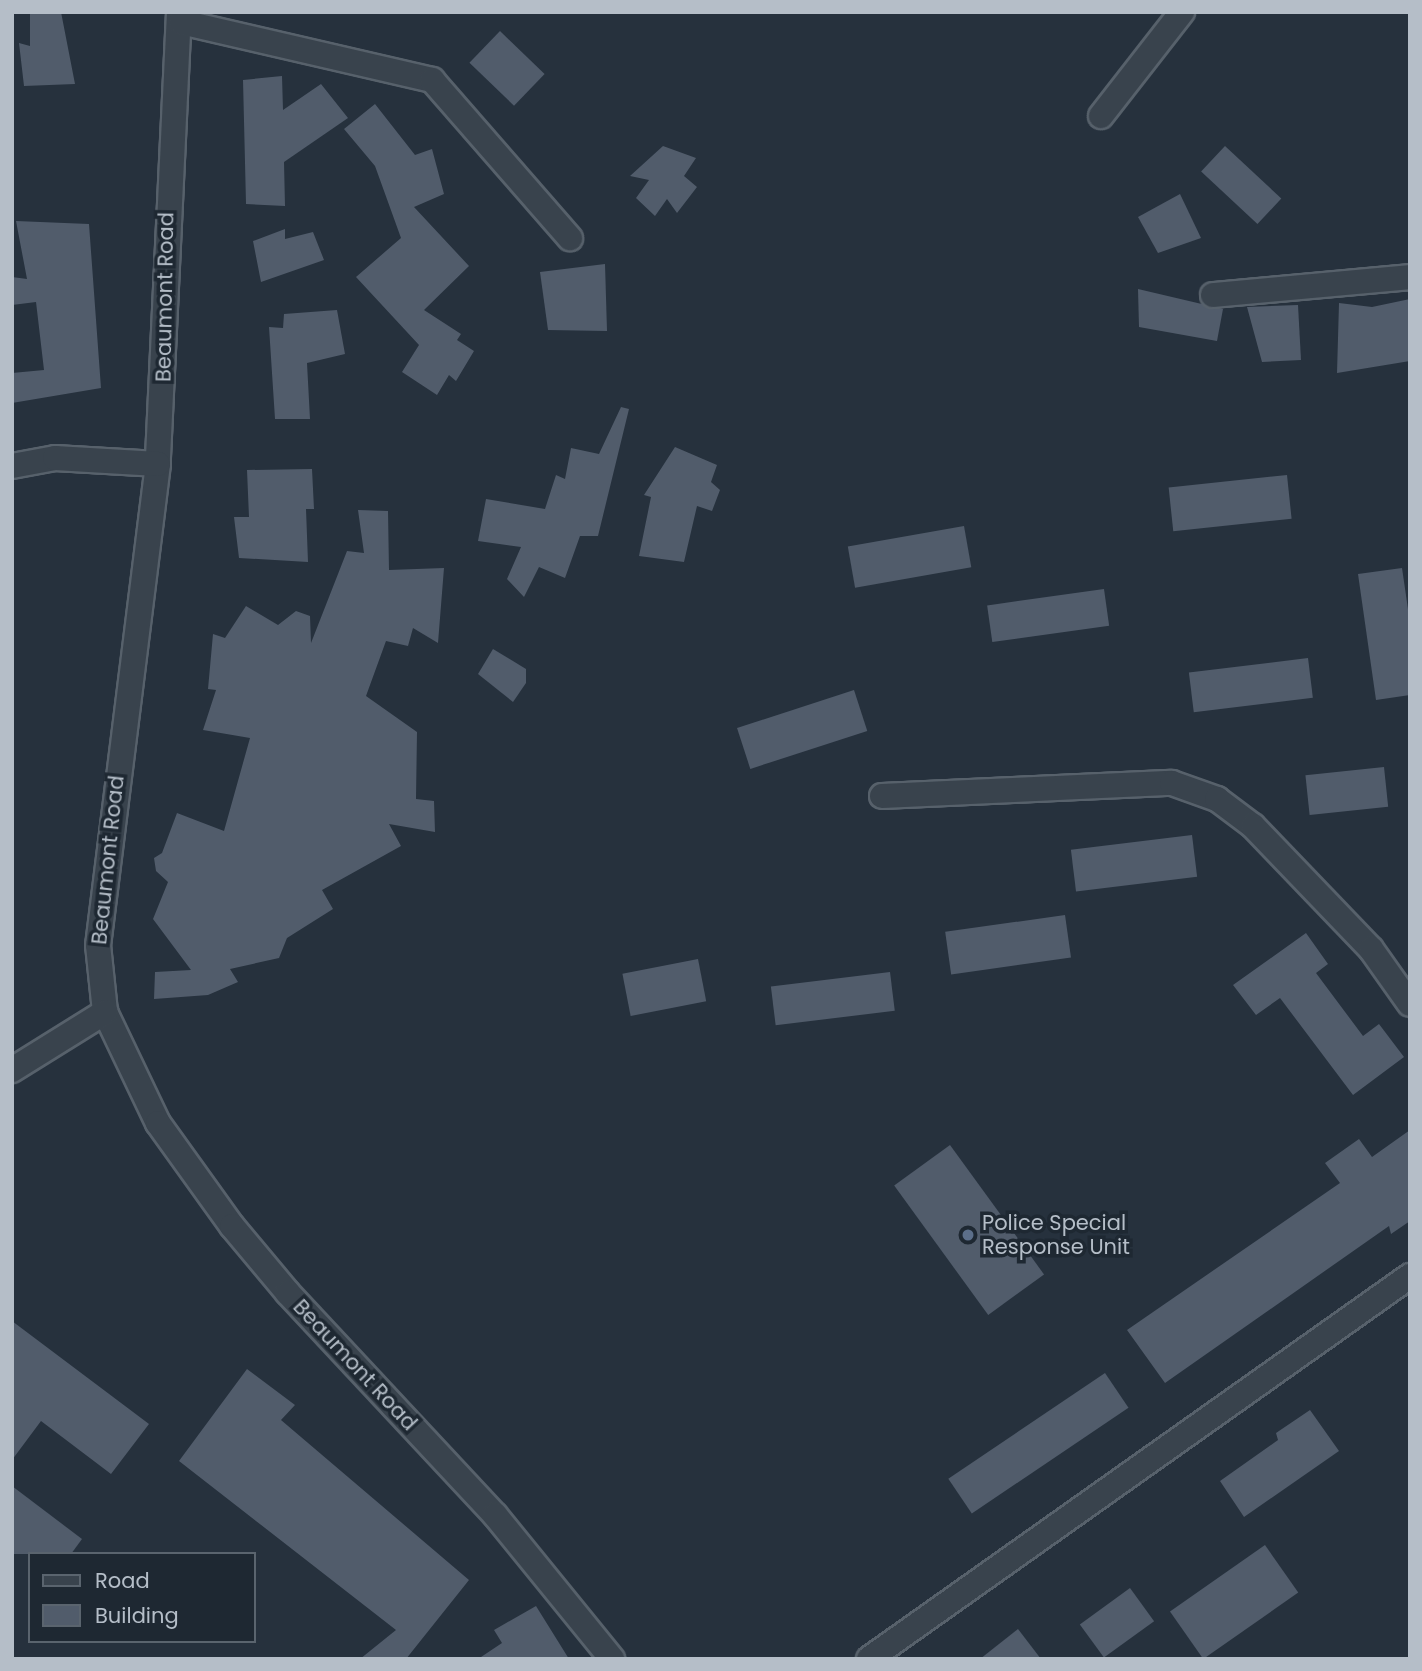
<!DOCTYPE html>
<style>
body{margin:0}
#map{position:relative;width:1422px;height:1671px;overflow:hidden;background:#26313d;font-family:Poppins,sans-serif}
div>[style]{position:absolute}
.building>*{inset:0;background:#515c6b;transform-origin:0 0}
.roads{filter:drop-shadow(2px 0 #57616b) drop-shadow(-2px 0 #57616b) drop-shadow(0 2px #57616b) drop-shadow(0 -2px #57616b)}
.minor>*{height:24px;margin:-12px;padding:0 12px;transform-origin:12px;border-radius:12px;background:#39434d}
.dots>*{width:19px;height:19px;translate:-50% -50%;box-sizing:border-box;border:4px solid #1e2832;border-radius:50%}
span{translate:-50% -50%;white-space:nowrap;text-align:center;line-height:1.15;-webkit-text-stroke:7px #1e2832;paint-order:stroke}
.street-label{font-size:21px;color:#b5bec8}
.poi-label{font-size:21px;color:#b5bec8}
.left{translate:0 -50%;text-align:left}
.frame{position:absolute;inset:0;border:14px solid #b5bec8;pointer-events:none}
.legend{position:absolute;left:28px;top:1552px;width:228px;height:91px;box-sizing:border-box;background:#1e2832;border:2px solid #5a646e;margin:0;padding:9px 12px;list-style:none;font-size:21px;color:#b5bec8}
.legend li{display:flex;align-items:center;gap:14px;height:35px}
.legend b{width:35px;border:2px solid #5a646e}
</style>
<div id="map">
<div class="building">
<i style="clip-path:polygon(30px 12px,61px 12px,75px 84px,24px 86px,19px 43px,30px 46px)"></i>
<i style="left:500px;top:31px;width:62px;height:44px;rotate:44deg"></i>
<i style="clip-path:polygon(282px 76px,283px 110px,321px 84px,348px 118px,284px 162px,285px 206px,246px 204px,243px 80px)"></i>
<i style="clip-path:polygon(375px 104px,415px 155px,432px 149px,444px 194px,414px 207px,469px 266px,424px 310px,461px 334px,457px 340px,474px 351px,456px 381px,449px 375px,437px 395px,402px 372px,419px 345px,356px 277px,401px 238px,375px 166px,344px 129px)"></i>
<i style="clip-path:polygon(663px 146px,696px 158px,684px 176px,697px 187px,677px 213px,667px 199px,655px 216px,636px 198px,649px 180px,630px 176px)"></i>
<i style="left:1225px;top:146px;width:77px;height:35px;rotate:43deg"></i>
<i style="clip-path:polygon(1180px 194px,1201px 238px,1158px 253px,1138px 217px)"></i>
<i style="clip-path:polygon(16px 221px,89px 224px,101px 388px,12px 403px,12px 373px,44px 370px,36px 302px,12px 305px,12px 277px,27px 279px)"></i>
<i style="clip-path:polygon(285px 229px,285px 239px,313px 232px,324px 260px,261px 282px,253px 241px)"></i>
<i style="clip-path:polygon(605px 264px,607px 331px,548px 330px,540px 272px)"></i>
<i style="clip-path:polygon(1138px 289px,1223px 309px,1217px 341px,1139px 327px)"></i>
<i style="clip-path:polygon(1410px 299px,1410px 361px,1337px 373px,1339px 303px,1372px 307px)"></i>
<i style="clip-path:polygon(1298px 305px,1301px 360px,1262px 362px,1247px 307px)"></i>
<i style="clip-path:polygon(337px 310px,345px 354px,307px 363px,310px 419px,275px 419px,269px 327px,283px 328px,284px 314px)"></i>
<i style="clip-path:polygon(621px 407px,629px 409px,598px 536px,580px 536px,565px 578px,539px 567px,524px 597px,507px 579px,521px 547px,478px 541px,486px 499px,545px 509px,556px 475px,565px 479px,571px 448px,599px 454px)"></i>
<i style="clip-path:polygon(675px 447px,717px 465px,711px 482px,720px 490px,712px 511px,697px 506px,684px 562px,639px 556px,651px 497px,644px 495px)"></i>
<i style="clip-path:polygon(312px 469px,314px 509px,306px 509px,308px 562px,239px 558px,234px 517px,249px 517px,247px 470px)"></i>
<i style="left:1287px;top:475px;width:44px;height:119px;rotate:84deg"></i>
<i style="clip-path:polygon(358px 510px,388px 511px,389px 570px,444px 568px,438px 643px,413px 628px,408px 646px,386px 641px,366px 696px,417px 732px,416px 799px,434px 801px,435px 832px,389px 824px,401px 846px,322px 890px,333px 909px,287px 938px,279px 958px,230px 969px,238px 982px,208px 995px,154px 999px,155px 972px,191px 970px,153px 919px,168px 882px,156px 871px,154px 858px,162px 853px,177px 813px,224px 831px,250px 738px,203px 730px,216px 690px,208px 689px,213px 634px,225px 638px,246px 606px,278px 625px,296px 611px,310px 616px,311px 643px,347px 551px,364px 553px)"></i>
<i style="left:964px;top:526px;width:42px;height:118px;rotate:80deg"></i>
<i style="clip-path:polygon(1402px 568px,1410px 623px,1410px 695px,1376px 700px,1358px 574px)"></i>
<i style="left:1104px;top:589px;width:37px;height:118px;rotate:82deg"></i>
<i style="clip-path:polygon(493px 649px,526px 669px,526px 683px,513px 702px,478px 674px)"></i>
<i style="left:1308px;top:658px;width:40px;height:120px;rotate:83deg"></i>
<i style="left:854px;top:690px;width:43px;height:123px;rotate:72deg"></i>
<i style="left:1384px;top:767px;width:40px;height:79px;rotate:84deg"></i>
<i style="left:1192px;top:835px;width:42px;height:122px;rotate:83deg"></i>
<i style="left:1065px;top:915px;width:43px;height:121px;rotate:82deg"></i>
<i style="clip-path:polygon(1306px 933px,1328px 964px,1316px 973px,1363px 1036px,1379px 1024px,1404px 1057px,1353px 1095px,1280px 998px,1256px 1015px,1233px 985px)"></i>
<i style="left:698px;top:959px;width:43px;height:77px;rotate:79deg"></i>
<i style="left:890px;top:972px;width:39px;height:120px;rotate:83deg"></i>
<i style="clip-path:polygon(1410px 1130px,1410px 1221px,1391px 1234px,1389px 1226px,1165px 1383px,1127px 1330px,1340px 1183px,1325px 1163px,1359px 1139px,1372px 1157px)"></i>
<i style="left:950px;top:1145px;width:160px;height:69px;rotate:54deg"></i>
<i style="clip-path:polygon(12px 1321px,149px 1424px,111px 1474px,41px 1421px,12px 1460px)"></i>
<i style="clip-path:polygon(247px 1369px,295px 1405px,281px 1420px,469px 1580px,406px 1659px,360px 1659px,396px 1630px,179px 1461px)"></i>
<i style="left:1105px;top:1373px;width:42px;height:189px;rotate:56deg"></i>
<i style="clip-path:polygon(1310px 1410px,1339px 1451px,1244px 1517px,1220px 1481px,1278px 1440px,1276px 1433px)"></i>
<i style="clip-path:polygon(12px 1486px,82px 1539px,71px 1554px,12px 1554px)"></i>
<i style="left:1265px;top:1545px;width:58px;height:116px;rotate:55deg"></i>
<i style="left:1130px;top:1588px;width:41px;height:62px;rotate:54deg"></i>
<i style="clip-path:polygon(536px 1606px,569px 1659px,478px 1659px,502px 1643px,494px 1630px)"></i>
<i style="clip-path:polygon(1018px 1629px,1041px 1659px,980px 1659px)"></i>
</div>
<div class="roads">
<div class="minor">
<i style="left:179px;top:12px;width:452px;rotate:92.7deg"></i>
<i style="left:158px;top:464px;width:485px;rotate:97.1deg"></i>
<i style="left:98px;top:945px;width:67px;rotate:84deg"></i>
<i style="left:105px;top:1012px;width:123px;rotate:64.5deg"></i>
<i style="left:158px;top:1123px;width:127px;rotate:54.3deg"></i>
<i style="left:232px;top:1226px;width:87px;rotate:50.1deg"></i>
<i style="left:288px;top:1293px;width:304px;rotate:47deg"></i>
<i style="left:495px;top:1515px;width:186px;rotate:50.9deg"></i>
<i style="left:181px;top:22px;width:258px;rotate:13deg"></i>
<i style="left:432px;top:80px;width:210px;rotate:48.9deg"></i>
<i style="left:1101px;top:116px;width:132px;rotate:-52.1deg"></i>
<i style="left:1213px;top:295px;width:198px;rotate:-5.2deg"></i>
<i style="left:12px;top:466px;width:44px;rotate:-10.5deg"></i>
<i style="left:55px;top:458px;width:103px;rotate:3.3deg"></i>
<i style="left:882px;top:796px;width:290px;rotate:-2.6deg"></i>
<i style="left:1172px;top:783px;width:48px;rotate:19.6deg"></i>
<i style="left:1217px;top:799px;width:45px;rotate:36.9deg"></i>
<i style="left:1253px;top:826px;width:170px;rotate:46.2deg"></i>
<i style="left:1371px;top:949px;width:67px;rotate:54.7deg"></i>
<i style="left:12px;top:1070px;width:110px;rotate:-31.9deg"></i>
<i style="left:869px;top:1659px;width:663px;rotate:-35.3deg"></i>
</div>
</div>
<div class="dots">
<i style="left:968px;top:1235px;background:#5c6f8a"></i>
</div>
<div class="street-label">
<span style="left:165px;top:297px;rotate:-89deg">Beaumont Road</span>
<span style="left:108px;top:860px;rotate:-84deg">Beaumont Road</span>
<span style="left:355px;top:1365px;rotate:47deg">Beaumont Road</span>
</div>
<div class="poi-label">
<span class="left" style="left:982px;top:1235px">Police Special<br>Response Unit</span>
</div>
<div class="frame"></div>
<ul class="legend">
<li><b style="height:9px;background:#39434d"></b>Road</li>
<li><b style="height:19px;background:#515c6b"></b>Building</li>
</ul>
</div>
